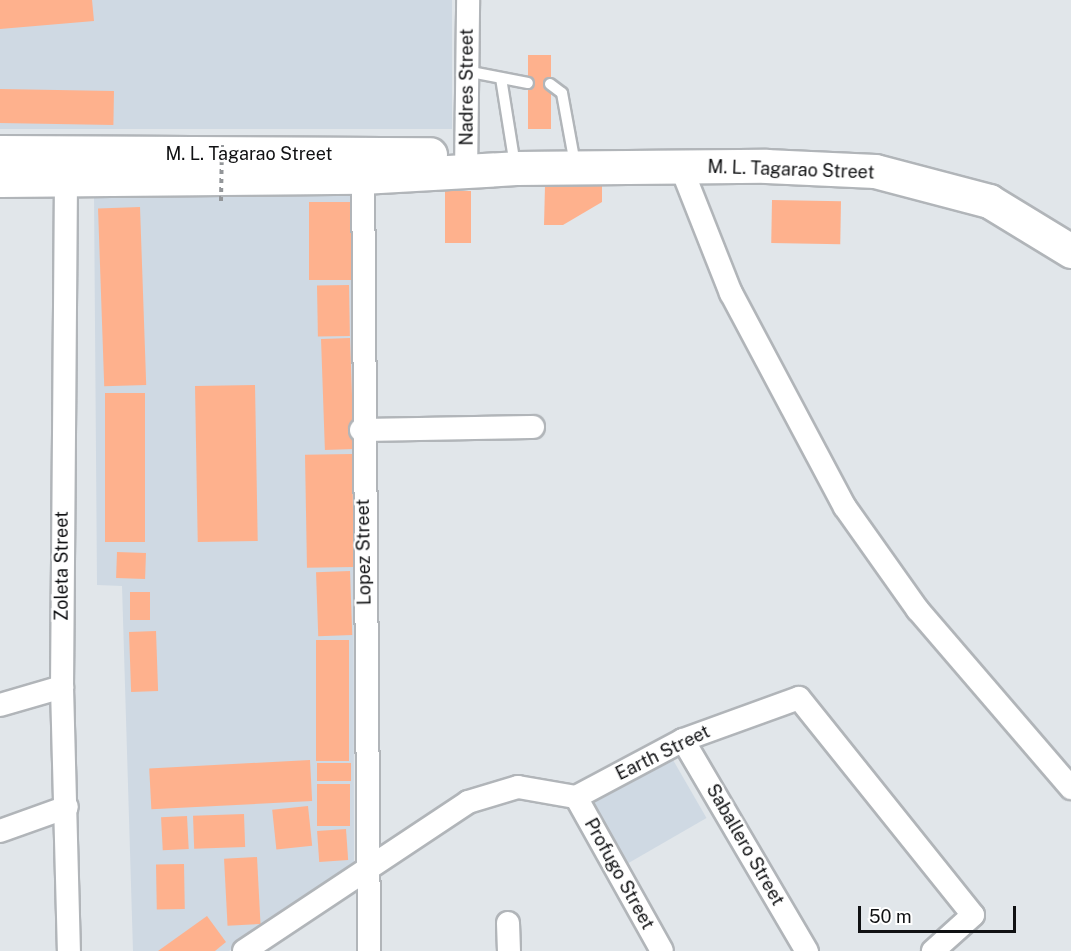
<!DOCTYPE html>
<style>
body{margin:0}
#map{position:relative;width:1071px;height:951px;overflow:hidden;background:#e1e6ea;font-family:"Public Sans",sans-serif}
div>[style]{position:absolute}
.built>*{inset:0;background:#cfd9e3;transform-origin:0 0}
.building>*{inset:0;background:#feb18d;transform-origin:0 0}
.roads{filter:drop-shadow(2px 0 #b1b5b9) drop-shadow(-2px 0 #b1b5b9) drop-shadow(0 2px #b1b5b9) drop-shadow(0 -2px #b1b5b9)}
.service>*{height:10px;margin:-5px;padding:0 5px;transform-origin:5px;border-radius:5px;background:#fff}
.minor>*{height:22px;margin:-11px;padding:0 11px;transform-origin:11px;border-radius:11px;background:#fff}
.primary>*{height:33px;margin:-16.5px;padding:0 16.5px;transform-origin:16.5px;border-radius:16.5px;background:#fff}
.path-bridge>*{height:4px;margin-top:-2px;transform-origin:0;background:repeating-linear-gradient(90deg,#939699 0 4.5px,transparent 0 9px)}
span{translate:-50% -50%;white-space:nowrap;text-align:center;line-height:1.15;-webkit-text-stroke:4.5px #fff;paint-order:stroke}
.street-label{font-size:18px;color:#101113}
.scale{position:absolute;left:858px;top:906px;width:158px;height:27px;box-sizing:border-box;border:3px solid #101113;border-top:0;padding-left:8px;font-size:18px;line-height:21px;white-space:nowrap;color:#101113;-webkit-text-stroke:4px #fff;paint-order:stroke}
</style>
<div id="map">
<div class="built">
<i style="left:0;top:0;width:452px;height:129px"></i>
<i style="clip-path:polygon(353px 193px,354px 866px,229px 951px,133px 951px,122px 586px,97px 585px,94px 195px)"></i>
<i style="left:669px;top:753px;width:75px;height:94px;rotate:60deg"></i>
</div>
<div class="building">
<i style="clip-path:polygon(0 0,92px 0,94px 21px,0 29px)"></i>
<i style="left:528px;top:55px;width:23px;height:74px"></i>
<i style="left:0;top:89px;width:114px;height:34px;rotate:1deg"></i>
<i style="clip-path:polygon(602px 185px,602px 202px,563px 225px,544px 225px,545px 186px)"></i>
<i style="left:445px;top:191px;width:26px;height:52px"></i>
<i style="left:772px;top:200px;width:69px;height:43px;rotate:1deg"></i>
<i style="left:351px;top:202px;width:78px;height:42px;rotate:90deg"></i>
<i style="left:140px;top:207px;width:178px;height:42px;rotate:88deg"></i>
<i style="left:349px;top:285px;width:51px;height:32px;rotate:89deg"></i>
<i style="left:350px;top:338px;width:111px;height:29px;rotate:88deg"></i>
<i style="left:255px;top:385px;width:156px;height:60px;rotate:89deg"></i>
<i style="left:105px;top:393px;width:40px;height:149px"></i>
<i style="left:352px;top:454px;width:113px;height:47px;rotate:89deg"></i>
<i style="left:117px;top:552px;width:29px;height:26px;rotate:2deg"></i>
<i style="left:350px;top:571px;width:64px;height:34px;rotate:88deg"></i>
<i style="left:130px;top:592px;width:20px;height:28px"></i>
<i style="left:156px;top:631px;width:60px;height:27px;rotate:88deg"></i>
<i style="left:316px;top:640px;width:33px;height:121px"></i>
<i style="left:310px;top:760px;width:41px;height:161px;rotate:87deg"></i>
<i style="left:351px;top:763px;width:18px;height:34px;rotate:90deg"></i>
<i style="left:317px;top:784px;width:33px;height:42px"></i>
<i style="left:308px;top:806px;width:40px;height:36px;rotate:84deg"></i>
<i style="left:244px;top:814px;width:33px;height:51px;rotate:88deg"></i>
<i style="left:187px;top:816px;width:33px;height:26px;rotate:87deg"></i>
<i style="left:346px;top:829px;width:31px;height:29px;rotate:86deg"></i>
<i style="left:257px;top:857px;width:67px;height:33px;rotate:87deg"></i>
<i style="left:184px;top:864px;width:45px;height:28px;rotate:89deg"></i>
<i style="clip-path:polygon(207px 916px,226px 942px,215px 951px,158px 951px)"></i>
</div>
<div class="roads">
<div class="service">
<i style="left:466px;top:71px;width:63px;rotate:11deg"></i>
<i style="left:501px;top:78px;width:88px;rotate:80.9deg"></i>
<i style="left:550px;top:84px;width:15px;rotate:37deg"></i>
<i style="left:562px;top:93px;width:72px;rotate:79.6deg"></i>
</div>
<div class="minor">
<i style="left:363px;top:164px;width:787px;rotate:89.56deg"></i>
<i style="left:681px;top:167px;width:136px;rotate:68.4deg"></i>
<i style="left:731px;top:293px;width:242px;rotate:62deg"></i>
<i style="left:845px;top:507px;width:126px;rotate:54.7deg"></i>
<i style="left:918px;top:610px;width:235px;rotate:49.3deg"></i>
<i style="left:466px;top:175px;width:175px;rotate:-89.3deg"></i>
<i style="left:66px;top:180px;width:507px;rotate:90.45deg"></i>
<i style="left:62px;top:687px;width:264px;rotate:88.5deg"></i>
<i style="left:361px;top:430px;width:172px;rotate:-1deg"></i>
<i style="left:0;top:705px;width:65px;rotate:-16.2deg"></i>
<i style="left:683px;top:740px;width:245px;rotate:59.6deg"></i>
<i style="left:576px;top:797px;width:176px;rotate:60.8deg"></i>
<i style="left:0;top:831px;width:71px;rotate:-19.7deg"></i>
<i style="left:508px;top:923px;width:28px;rotate:88deg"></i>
<i style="left:244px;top:951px;width:269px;rotate:-33.6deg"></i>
<i style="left:468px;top:802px;width:52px;rotate:-16.7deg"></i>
<i style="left:518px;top:787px;width:59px;rotate:9.8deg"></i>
<i style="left:576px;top:797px;width:121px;rotate:-28deg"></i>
<i style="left:683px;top:740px;width:123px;rotate:-19.9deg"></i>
<i style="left:799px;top:698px;width:278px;rotate:51.3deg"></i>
<i style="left:973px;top:915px;width:54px;rotate:138deg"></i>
</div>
<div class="primary">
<i style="left:0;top:152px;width:430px;rotate:0.3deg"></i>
<i style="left:0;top:180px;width:362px;rotate:-0.5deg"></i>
<i style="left:362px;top:177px;width:154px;rotate:-3.3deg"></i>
<i style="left:516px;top:168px;width:250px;rotate:-0.5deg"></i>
<i style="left:766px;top:166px;width:109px;rotate:2.6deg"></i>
<i style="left:875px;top:171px;width:118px;rotate:14.7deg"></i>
<i style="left:989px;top:201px;width:96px;rotate:31.4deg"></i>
</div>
</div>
<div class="path-bridge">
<i style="left:221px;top:201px;width:56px;rotate:-89deg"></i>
</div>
<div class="street-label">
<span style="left:467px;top:87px;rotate:-90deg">Nadres Street</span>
<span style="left:249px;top:154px">M. L. Tagarao Street</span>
<span style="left:791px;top:170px;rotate:2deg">M. L. Tagarao Street</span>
<span style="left:364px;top:552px;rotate:-91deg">Lopez Street</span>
<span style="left:62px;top:566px;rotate:-90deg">Zoleta Street</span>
<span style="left:663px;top:753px;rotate:-26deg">Earth Street</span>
<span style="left:745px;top:845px;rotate:60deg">Saballero Street</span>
<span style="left:619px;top:874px;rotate:61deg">Profugo Street</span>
</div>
<div class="scale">50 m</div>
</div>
